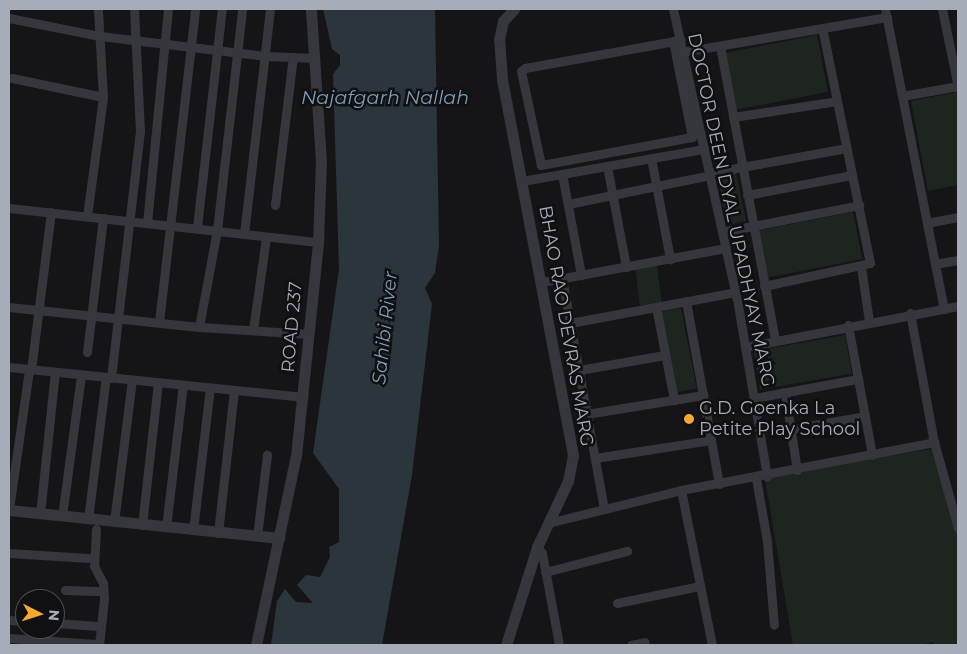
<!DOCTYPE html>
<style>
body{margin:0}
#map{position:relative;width:967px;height:654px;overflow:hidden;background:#151517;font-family:Montserrat,sans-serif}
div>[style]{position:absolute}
.green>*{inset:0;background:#1d251e;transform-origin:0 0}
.water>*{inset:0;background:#2b353c}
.minor>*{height:9px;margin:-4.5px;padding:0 4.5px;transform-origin:4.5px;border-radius:4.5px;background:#36373c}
.tertiary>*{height:11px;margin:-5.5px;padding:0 5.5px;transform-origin:5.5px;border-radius:5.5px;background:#36373c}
.dots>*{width:14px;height:14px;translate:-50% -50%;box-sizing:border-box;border:2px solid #101012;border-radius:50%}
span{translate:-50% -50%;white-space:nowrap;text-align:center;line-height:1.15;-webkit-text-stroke:5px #101012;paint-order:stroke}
.street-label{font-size:18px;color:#a7adb8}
.poi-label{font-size:18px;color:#a7adb8}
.left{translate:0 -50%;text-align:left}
.water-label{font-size:19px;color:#7c9db4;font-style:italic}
.frame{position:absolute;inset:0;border:10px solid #a7adb8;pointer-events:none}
.north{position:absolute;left:15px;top:589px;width:50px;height:50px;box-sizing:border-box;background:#101012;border:1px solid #4c4f54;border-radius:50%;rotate:95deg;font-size:14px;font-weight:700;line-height:20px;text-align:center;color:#a7adb8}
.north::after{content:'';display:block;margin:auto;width:18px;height:22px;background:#f9a82c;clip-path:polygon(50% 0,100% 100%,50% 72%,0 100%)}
</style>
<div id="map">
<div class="green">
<i style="left:817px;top:35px;width:58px;height:94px;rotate:79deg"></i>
<i style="clip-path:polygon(958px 92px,958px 185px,928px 191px,911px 101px)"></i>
<i style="left:736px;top:173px;width:49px;height:19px;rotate:78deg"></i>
<i style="left:853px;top:212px;width:48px;height:96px;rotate:79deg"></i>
<i style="left:657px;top:265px;width:38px;height:22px;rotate:83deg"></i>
<i style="left:681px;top:308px;width:82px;height:20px;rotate:79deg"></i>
<i style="left:845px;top:335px;width:39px;height:93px;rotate:80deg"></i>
<i style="clip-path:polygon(940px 448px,958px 538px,958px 645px,934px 645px,933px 642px,920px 645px,793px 645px,764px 473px)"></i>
</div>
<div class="water">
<i style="clip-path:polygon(323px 9px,435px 9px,439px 246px,435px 273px,425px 288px,432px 304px,412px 475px,382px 645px,271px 645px,277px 601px,285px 589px,296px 602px,313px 603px,297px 585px,306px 575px,320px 577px,330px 557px,329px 547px,339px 542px,339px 489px,313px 453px,339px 269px,333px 74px,340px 65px,340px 55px,332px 49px)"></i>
</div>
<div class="minor">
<i style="left:673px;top:9px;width:297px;rotate:77.6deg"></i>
<i style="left:737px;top:299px;width:180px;rotate:80.4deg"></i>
<i style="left:885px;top:9px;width:306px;rotate:78.9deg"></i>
<i style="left:942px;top:9px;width:80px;rotate:78.4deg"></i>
<i style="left:9px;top:18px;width:93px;rotate:11.2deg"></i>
<i style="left:100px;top:36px;width:166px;rotate:6.9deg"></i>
<i style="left:265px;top:56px;width:50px;rotate:2.3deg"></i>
<i style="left:673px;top:41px;width:98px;rotate:78.8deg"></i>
<i style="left:692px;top:137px;width:154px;rotate:169.5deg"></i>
<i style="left:541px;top:165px;width:96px;rotate:-102deg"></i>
<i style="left:521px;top:71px;width:5px;rotate:-37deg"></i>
<i style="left:525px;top:68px;width:158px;rotate:-10.2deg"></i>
<i style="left:720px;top:46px;width:299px;rotate:79.4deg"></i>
<i style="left:682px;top:52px;width:208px;rotate:-9.7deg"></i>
<i style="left:12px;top:78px;width:93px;rotate:11.8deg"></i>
<i style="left:103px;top:97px;width:88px;rotate:-93.3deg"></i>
<i style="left:902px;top:96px;width:57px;rotate:-10.1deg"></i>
<i style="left:733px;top:117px;width:105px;rotate:-8.7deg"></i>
<i style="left:651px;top:158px;width:103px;rotate:79.3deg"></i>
<i style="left:607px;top:166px;width:103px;rotate:79.3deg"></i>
<i style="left:709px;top:173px;width:140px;rotate:-10.3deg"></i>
<i style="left:562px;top:174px;width:103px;rotate:79.3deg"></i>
<i style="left:522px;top:181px;width:185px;rotate:-10deg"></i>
<i style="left:747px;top:195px;width:107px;rotate:-10.8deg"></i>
<i style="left:568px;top:204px;width:145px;rotate:-11.5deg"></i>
<i style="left:275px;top:205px;width:149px;rotate:-83.1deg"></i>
<i style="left:9px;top:208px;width:311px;rotate:6.3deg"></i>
<i style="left:87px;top:216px;width:120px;rotate:-82.3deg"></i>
<i style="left:147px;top:223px;width:215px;rotate:-84.4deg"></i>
<i style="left:927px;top:223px;width:32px;rotate:-11deg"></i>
<i style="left:197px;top:227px;width:219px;rotate:-83.5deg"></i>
<i style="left:722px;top:232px;width:140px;rotate:-11.1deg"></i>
<i style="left:244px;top:234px;width:226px;rotate:-83.4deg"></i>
<i style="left:935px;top:264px;width:23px;rotate:-10deg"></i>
<i style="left:861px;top:267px;width:55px;rotate:81.6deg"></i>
<i style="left:562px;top:278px;width:235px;rotate:79.7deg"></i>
<i style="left:542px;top:282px;width:187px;rotate:-10.5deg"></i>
<i style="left:764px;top:286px;width:108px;rotate:-12.2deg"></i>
<i style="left:870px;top:263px;width:240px;rotate:-101.5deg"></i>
<i style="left:686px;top:301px;width:186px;rotate:79.8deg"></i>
<i style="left:9px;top:307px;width:191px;rotate:6deg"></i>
<i style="left:199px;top:327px;width:110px;rotate:3.6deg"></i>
<i style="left:656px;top:307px;width:95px;rotate:79deg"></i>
<i style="left:910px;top:313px;width:131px;rotate:79.5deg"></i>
<i style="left:934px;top:442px;width:89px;rotate:74.4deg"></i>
<i style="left:159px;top:322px;width:315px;rotate:-83.4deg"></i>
<i style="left:570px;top:323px;width:168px;rotate:-10.6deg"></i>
<i style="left:848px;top:325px;width:132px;rotate:79.5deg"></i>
<i style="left:199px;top:327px;width:99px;rotate:-79.5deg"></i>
<i style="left:217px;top:230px;width:222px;rotate:-83.5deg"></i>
<i style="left:253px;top:330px;width:94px;rotate:-82deg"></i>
<i style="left:745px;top:347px;width:217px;rotate:-10.9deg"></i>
<i style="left:87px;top:352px;width:135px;rotate:-83.2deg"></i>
<i style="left:9px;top:367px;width:296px;rotate:5.8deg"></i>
<i style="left:31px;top:370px;width:159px;rotate:-82.8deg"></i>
<i style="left:579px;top:370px;width:87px;rotate:-9.9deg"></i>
<i style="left:111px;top:378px;width:249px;rotate:-83.3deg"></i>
<i style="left:140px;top:131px;width:122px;rotate:-92.8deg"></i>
<i style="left:785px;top:392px;width:79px;rotate:81.3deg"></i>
<i style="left:754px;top:398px;width:106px;rotate:-10.4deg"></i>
<i style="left:586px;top:414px;width:119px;rotate:-9.2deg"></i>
<i style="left:790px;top:429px;width:76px;rotate:-9.8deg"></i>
<i style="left:595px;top:458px;width:117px;rotate:-8.8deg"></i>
<i style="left:756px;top:478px;width:65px;rotate:80.2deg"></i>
<i style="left:767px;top:542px;width:83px;rotate:85.2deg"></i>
<i style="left:681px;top:490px;width:158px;rotate:78.7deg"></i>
<i style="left:9px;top:509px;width:140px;rotate:-81.8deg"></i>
<i style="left:40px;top:514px;width:143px;rotate:-84deg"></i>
<i style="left:62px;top:516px;width:142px;rotate:-82.3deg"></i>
<i style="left:88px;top:519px;width:143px;rotate:-82.8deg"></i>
<i style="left:114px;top:522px;width:143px;rotate:-82.8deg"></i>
<i style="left:548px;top:523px;width:137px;rotate:-13.9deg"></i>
<i style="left:681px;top:490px;width:258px;rotate:-10.7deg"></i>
<i style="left:142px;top:525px;width:143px;rotate:-83.6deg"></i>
<i style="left:166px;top:527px;width:143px;rotate:-83.2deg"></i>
<i style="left:96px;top:529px;width:37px;rotate:93deg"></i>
<i style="left:94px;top:566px;width:19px;rotate:62deg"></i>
<i style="left:103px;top:583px;width:16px;rotate:86deg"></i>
<i style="left:104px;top:599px;width:46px;rotate:96.2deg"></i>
<i style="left:193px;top:530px;width:143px;rotate:-83.2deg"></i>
<i style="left:218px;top:533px;width:144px;rotate:-83.6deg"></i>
<i style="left:257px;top:536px;width:82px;rotate:-83deg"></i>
<i style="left:537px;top:547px;width:8px;rotate:50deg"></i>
<i style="left:542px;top:553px;width:94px;rotate:79.5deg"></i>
<i style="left:9px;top:553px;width:79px;rotate:3.6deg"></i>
<i style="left:545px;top:572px;width:85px;rotate:-14.4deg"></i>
<i style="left:65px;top:590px;width:38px;rotate:2deg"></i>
<i style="left:617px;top:603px;width:85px;rotate:-11.6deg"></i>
<i style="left:9px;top:620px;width:16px;rotate:4deg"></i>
<i style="left:55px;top:623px;width:43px;rotate:4deg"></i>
<i style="left:9px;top:638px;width:87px;rotate:3.9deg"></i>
<i style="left:631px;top:645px;width:14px;rotate:-12deg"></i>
</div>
<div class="tertiary">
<i style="left:9px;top:510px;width:272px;rotate:5.9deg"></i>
<i style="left:256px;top:645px;width:193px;rotate:-78.1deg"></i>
<i style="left:296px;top:456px;width:215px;rotate:-84.1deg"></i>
<i style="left:318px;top:242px;width:81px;rotate:-87.9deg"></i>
<i style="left:321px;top:161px;width:152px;rotate:-93.8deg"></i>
<i style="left:506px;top:645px;width:103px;rotate:-72.4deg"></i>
<i style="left:537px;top:547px;width:73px;rotate:-64.8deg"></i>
<i style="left:568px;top:481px;width:26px;rotate:-79deg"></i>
<i style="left:573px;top:455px;width:383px;rotate:-100.7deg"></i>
<i style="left:502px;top:79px;width:39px;rotate:-94deg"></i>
<i style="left:499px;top:40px;width:19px;rotate:-78deg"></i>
<i style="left:503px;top:21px;width:16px;rotate:-47deg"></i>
</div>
<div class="dots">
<i style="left:689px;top:419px;background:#f9a82c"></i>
</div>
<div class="street-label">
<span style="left:731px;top:210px;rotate:78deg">DOCTOR DEEN DYAL UPADHYAY MARG</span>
<span style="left:566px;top:326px;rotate:80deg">BHAO RAO DEVRAS MARG</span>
<span style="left:292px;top:327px;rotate:-85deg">ROAD 237</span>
</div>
<div class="poi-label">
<span class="left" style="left:699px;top:419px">G.D. Goenka La<br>Petite Play School</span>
</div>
<div class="water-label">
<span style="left:385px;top:98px">Najafgarh Nallah</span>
<span style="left:385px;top:328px;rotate:-84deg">Sahibi River</span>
</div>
<div class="frame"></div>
<div class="north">N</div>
</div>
